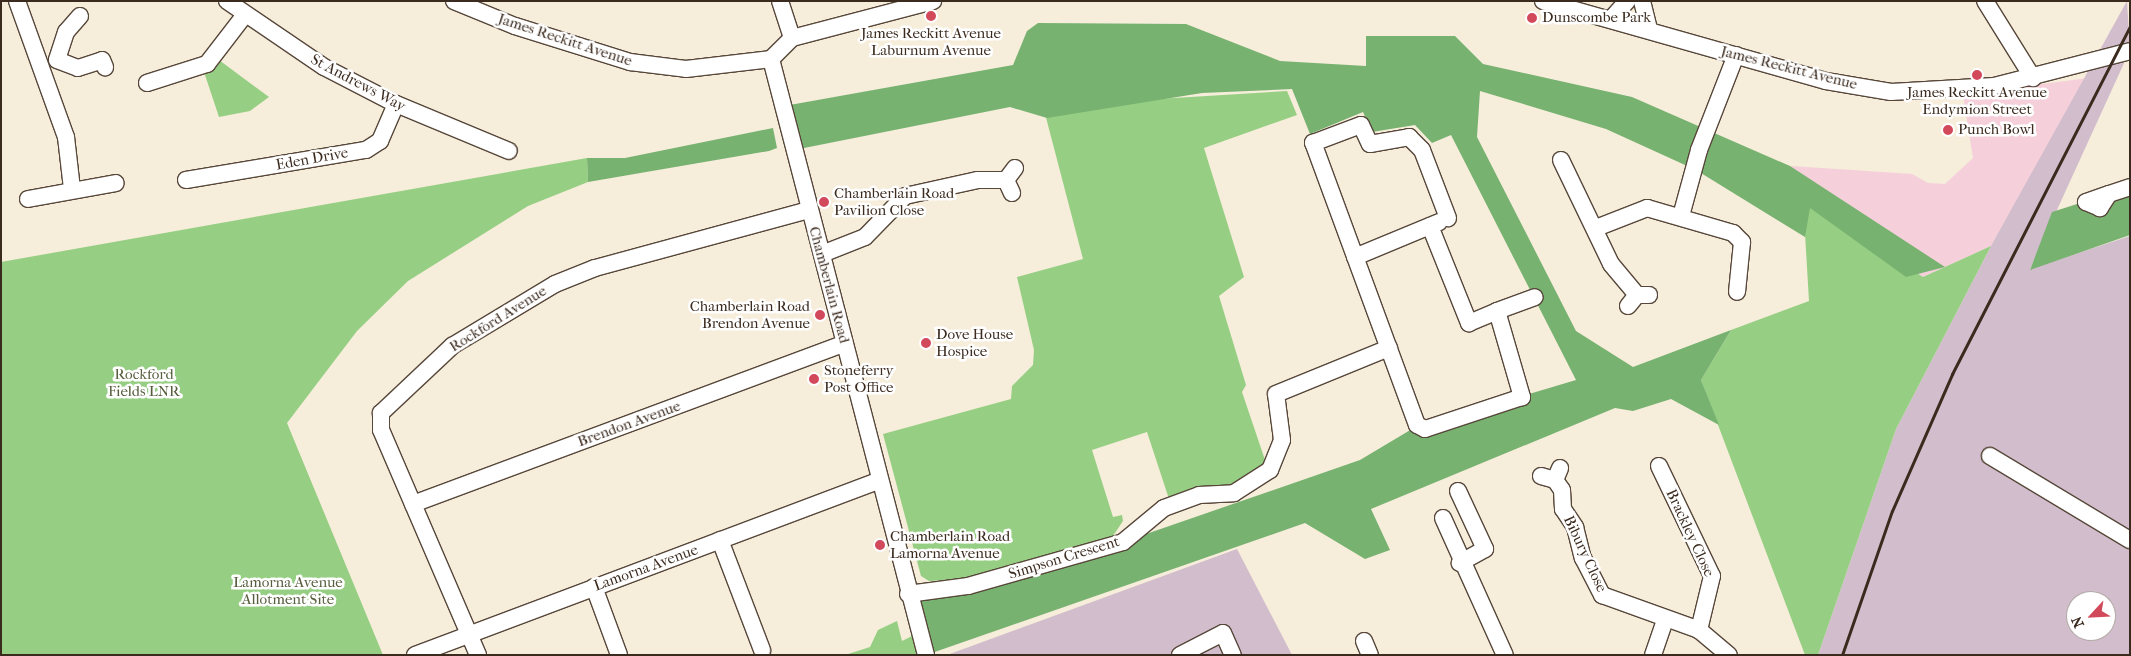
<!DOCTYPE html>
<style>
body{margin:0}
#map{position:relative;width:2131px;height:656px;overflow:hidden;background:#f6eddb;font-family:"IM FELL French Canon",serif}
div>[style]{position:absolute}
.built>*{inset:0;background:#f5cfda}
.industrial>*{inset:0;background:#d1bdcb}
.green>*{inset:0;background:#96cf83}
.forest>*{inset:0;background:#78b271}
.roads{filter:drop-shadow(1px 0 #57473a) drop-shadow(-1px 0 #57473a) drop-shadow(0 1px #57473a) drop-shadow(0 -1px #57473a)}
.minor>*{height:16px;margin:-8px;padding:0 8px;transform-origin:8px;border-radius:8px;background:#fff}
.rail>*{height:3px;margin:-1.5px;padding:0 1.5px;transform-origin:1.5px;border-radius:1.5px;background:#3b2a1e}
.dots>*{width:14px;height:14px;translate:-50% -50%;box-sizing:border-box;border:2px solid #fff;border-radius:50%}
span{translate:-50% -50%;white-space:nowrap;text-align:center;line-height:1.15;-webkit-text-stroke:5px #fff;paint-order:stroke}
.poi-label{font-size:15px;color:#3b2a1e}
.left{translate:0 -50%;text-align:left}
.right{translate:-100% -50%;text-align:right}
.street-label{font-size:15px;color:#3b2a1e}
.park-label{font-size:15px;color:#565c3c}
.frame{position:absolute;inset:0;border:2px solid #3b2a1e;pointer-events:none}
.north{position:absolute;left:2066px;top:591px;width:50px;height:50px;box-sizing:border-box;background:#fff;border:1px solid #b1aaa5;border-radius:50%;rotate:245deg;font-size:14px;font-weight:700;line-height:20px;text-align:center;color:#3b2a1e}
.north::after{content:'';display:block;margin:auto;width:18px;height:22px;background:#d1495b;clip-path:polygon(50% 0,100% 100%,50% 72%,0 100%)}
</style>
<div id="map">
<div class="built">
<i style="clip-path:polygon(2088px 78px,1991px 246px,1923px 277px,1803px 200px,1791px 166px,1912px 174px,1928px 183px,1945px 184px,1973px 158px,1963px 95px)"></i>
</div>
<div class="industrial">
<i style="clip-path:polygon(evenodd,2127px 1px,2130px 50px,2030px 269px,2130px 236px,2130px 655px,1818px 655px,1896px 429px,1991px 246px,2127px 1px,2076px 601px,2106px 601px,2106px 631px,2076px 631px,2076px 601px)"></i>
<i style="clip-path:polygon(1237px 549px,1292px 655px,947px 655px)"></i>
</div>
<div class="green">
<i style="clip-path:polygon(219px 60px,269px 97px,250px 111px,219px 117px,204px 72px)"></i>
<i style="clip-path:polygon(1287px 91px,1297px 115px,1204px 148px,1244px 277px,1219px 296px,1246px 385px,1242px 392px,1265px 460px,1257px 473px,1239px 484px,1169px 499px,1147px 432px,1092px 450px,1113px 517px,1122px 515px,1123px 521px,1111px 539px,968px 579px,929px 581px,921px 576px,883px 434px,1011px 399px,1012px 386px,1033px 365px,1034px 350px,1017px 277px,1083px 259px,1043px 106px)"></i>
<i style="clip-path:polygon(587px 158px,588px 182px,528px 206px,408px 281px,357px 331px,287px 423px,383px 655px,1px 655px,1px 262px)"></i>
<i style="clip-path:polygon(1803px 200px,1923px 277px,1991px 246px,1896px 429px,1818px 655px,1805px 655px,1701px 380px,1731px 330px,1809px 301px)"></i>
<i style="clip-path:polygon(897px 621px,902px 641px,920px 632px,926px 655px,845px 655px,870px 647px,878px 630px)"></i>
</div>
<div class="forest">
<i style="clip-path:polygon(1038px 23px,1186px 24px,1280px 61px,1366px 66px,1366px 36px,1455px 36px,1483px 64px,1632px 97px,1790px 166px,1945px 267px,1906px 277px,1810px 208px,1805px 237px,1696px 170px,1606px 129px,1480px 91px,1477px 137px,1576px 331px,1633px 367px,1731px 330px,1701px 380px,1719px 425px,1671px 399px,1633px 411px,1615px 408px,1371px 509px,1390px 550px,1365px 559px,1305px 523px,926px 655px,908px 594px,1123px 542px,1360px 460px,1412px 429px,1576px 380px,1451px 135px,1432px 143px,1415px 125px,1372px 132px,1363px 112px,1310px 134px,1292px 89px,1202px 93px,1047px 118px,1010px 107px,794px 150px,784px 106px,1013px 65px,1027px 31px)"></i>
<i style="clip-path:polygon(773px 128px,777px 148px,769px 151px,588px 182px,587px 158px,625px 158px)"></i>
<i style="clip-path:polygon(2130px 187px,2130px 235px,2030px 270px,2052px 212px)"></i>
</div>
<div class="roads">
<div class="minor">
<i style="left:17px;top:1px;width:145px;rotate:70.2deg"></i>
<i style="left:66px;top:137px;width:52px;rotate:83.4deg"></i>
<i style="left:227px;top:1px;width:117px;rotate:34.2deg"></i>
<i style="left:324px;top:67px;width:81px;rotate:27.2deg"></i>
<i style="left:396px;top:104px;width:122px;rotate:22.6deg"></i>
<i style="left:454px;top:1px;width:66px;rotate:22.3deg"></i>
<i style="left:515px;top:26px;width:121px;rotate:17.4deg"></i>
<i style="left:630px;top:62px;width:56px;rotate:7.1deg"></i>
<i style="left:686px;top:69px;width:86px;rotate:-6.7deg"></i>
<i style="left:771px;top:59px;width:30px;rotate:-45deg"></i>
<i style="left:792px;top:38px;width:146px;rotate:-14.7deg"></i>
<i style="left:780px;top:1px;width:39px;rotate:72deg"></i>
<i style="left:1543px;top:1px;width:294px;rotate:15.8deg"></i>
<i style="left:1826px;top:81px;width:66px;rotate:9.6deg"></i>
<i style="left:1891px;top:92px;width:103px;rotate:-3.3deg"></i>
<i style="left:1994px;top:86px;width:140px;rotate:-14.4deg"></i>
<i style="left:1642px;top:1px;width:29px;rotate:76deg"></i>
<i style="left:1985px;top:1px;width:91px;rotate:58.1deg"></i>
<i style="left:80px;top:16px;width:21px;rotate:131deg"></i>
<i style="left:66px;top:32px;width:29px;rotate:108deg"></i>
<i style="left:57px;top:60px;width:22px;rotate:21deg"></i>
<i style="left:78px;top:68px;width:25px;rotate:-18deg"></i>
<i style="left:102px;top:60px;width:8px;rotate:67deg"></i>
<i style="left:1611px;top:19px;width:24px;rotate:-48deg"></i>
<i style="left:771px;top:59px;width:616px;rotate:75.42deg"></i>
<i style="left:147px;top:83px;width:63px;rotate:-17.6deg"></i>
<i style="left:207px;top:64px;width:61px;rotate:-52.4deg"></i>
<i style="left:1561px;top:160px;width:115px;rotate:64.3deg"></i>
<i style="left:1611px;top:264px;width:40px;rotate:50deg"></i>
<i style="left:186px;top:180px;width:182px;rotate:-9.5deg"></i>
<i style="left:366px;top:150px;width:17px;rotate:-33deg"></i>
<i style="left:380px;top:141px;width:40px;rotate:-66.6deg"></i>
<i style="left:1012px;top:193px;width:14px;rotate:-115deg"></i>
<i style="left:1006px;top:180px;width:15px;rotate:-53deg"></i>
<i style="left:2109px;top:194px;width:17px;rotate:123deg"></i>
<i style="left:2100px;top:208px;width:15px;rotate:-157deg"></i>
<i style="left:2086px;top:202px;width:24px;rotate:-19deg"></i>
<i style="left:2109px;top:194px;width:22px;rotate:-18deg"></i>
<i style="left:28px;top:199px;width:89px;rotate:-10.3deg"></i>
<i style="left:1681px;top:216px;width:68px;rotate:-74.7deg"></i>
<i style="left:1699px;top:150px;width:102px;rotate:-68.7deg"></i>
<i style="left:1430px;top:226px;width:105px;rotate:68.1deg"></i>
<i style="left:1469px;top:323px;width:30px;rotate:-23deg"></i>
<i style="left:1497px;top:311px;width:90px;rotate:73.8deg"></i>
<i style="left:1522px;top:397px;width:102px;rotate:161.7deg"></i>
<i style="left:1425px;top:429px;width:9px;rotate:-153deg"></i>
<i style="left:1417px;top:425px;width:301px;rotate:-110.2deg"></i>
<i style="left:1313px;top:143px;width:51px;rotate:-20.6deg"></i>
<i style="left:1361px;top:125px;width:21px;rotate:65deg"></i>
<i style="left:1370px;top:144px;width:40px;rotate:-10deg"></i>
<i style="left:1409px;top:137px;width:18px;rotate:45deg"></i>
<i style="left:1422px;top:150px;width:73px;rotate:69.1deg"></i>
<i style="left:1596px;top:228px;width:55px;rotate:-21.4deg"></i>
<i style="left:1647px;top:208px;width:90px;rotate:16.2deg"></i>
<i style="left:1733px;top:233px;width:13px;rotate:45deg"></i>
<i style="left:1742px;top:242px;width:50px;rotate:95.7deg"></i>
<i style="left:822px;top:254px;width:46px;rotate:-21.6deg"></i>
<i style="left:865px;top:237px;width:57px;rotate:-45.7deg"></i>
<i style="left:905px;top:196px;width:75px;rotate:-12.4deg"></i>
<i style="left:978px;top:180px;width:28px"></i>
<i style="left:1355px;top:257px;width:91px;rotate:-22.6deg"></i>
<i style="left:1628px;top:306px;width:14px;rotate:-51deg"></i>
<i style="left:1637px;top:295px;width:12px"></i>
<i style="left:1497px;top:311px;width:40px;rotate:-20.2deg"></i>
<i style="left:1990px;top:456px;width:163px;rotate:31deg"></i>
<i style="left:1659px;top:466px;width:122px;rotate:64.3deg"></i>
<i style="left:1712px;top:576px;width:56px;rotate:103.5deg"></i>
<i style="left:1541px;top:476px;width:15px;rotate:16deg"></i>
<i style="left:1555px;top:480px;width:13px;rotate:-67deg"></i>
<i style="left:1555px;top:480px;width:12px;rotate:55deg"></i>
<i style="left:1562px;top:490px;width:19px;rotate:87deg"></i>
<i style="left:1563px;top:509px;width:22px;rotate:56deg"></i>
<i style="left:1575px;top:527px;width:32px;rotate:76deg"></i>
<i style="left:1583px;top:558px;width:42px;rotate:62.8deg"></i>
<i style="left:1602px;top:595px;width:103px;rotate:19.8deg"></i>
<i style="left:1699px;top:630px;width:39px;rotate:40deg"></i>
<i style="left:1458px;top:491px;width:64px;rotate:65deg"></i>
<i style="left:1485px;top:549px;width:29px;rotate:151deg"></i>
<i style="left:413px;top:504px;width:460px;rotate:-20.4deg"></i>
<i style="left:1443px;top:518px;width:150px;rotate:65.7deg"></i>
<i style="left:720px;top:540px;width:118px;rotate:69.1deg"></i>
<i style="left:594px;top:587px;width:72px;rotate:69.8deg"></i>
<i style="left:908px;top:594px;width:61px;rotate:-7.6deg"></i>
<i style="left:968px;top:586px;width:161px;rotate:-15.8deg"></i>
<i style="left:1123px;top:542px;width:53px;rotate:-39.7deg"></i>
<i style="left:1164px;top:508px;width:37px;rotate:-20deg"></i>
<i style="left:1199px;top:495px;width:35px;rotate:-3deg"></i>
<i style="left:1234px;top:493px;width:43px;rotate:-32.6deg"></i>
<i style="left:1270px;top:470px;width:32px;rotate:-68deg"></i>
<i style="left:1282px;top:440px;width:46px;rotate:-97.4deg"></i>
<i style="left:1276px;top:394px;width:122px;rotate:-22.2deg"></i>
<i style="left:1364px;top:641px;width:15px;rotate:67deg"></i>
<i style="left:415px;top:655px;width:495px;rotate:-20.6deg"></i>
<i style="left:478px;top:655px;width:245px;rotate:-113.3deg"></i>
<i style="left:381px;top:430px;width:17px;rotate:-90deg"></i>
<i style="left:381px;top:413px;width:98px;rotate:-43.3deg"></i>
<i style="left:452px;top:346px;width:120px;rotate:-31deg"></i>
<i style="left:555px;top:284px;width:43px;rotate:-21.8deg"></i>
<i style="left:595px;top:268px;width:222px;rotate:-15.2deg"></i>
<i style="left:1180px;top:655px;width:48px;rotate:-27.1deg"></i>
<i style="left:1223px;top:633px;width:24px;rotate:66deg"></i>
<i style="left:1653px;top:655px;width:37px;rotate:-71deg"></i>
</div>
</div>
<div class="rail">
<i style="left:1842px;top:655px;width:152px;rotate:-70.9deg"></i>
<i style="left:1892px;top:511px;width:150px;rotate:-66.3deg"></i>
<i style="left:1952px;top:374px;width:391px;rotate:-62.9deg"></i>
</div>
<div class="dots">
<i style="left:931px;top:16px;background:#d1495b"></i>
<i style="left:1532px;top:18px;background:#d1495b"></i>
<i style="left:1977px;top:75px;background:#d1495b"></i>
<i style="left:1948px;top:130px;background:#d1495b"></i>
<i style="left:824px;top:202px;background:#d1495b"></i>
<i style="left:820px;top:315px;background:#d1495b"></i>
<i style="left:926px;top:343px;background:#d1495b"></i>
<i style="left:814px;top:379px;background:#d1495b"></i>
<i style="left:880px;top:545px;background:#d1495b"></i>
</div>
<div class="poi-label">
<span class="left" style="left:1542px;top:18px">Dunscombe Park</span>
<span style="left:931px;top:42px">James Reckitt Avenue<br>Laburnum Avenue</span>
<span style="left:1977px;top:101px">James Reckitt Avenue<br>Endymion Street</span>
<span class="left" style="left:1958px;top:130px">Punch Bowl</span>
<span class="left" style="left:834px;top:202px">Chamberlain Road<br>Pavilion Close</span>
<span class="right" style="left:810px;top:315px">Chamberlain Road<br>Brendon Avenue</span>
<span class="left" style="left:936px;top:343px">Dove House<br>Hospice</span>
<span class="left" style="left:824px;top:379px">Stoneferry<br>Post Office</span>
<span class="left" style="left:890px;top:545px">Chamberlain Road<br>Lamorna Avenue</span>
</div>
<div class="street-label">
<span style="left:565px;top:40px;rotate:18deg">James Reckitt Avenue</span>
<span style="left:1789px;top:68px;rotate:14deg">James Reckitt Avenue</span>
<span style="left:358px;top:83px;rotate:28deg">St Andrews Way</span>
<span style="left:312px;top:159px;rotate:-10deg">Eden Drive</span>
<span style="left:829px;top:285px;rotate:75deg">Chamberlain Road</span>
<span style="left:498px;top:319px;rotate:-32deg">Rockford Avenue</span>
<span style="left:629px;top:424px;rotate:-20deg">Brendon Avenue</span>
<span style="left:1690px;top:533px;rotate:65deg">Brackley Close</span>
<span style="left:1585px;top:554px;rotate:65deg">Bibury Close</span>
<span style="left:1064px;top:558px;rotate:-17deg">Simpson Crescent</span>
<span style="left:646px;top:568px;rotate:-20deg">Lamorna Avenue</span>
</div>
<div class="park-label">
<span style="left:144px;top:383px">Rockford<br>Fields LNR</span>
<span style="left:288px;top:591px">Lamorna Avenue<br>Allotment Site</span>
</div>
<div class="frame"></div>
<div class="north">N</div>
</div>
